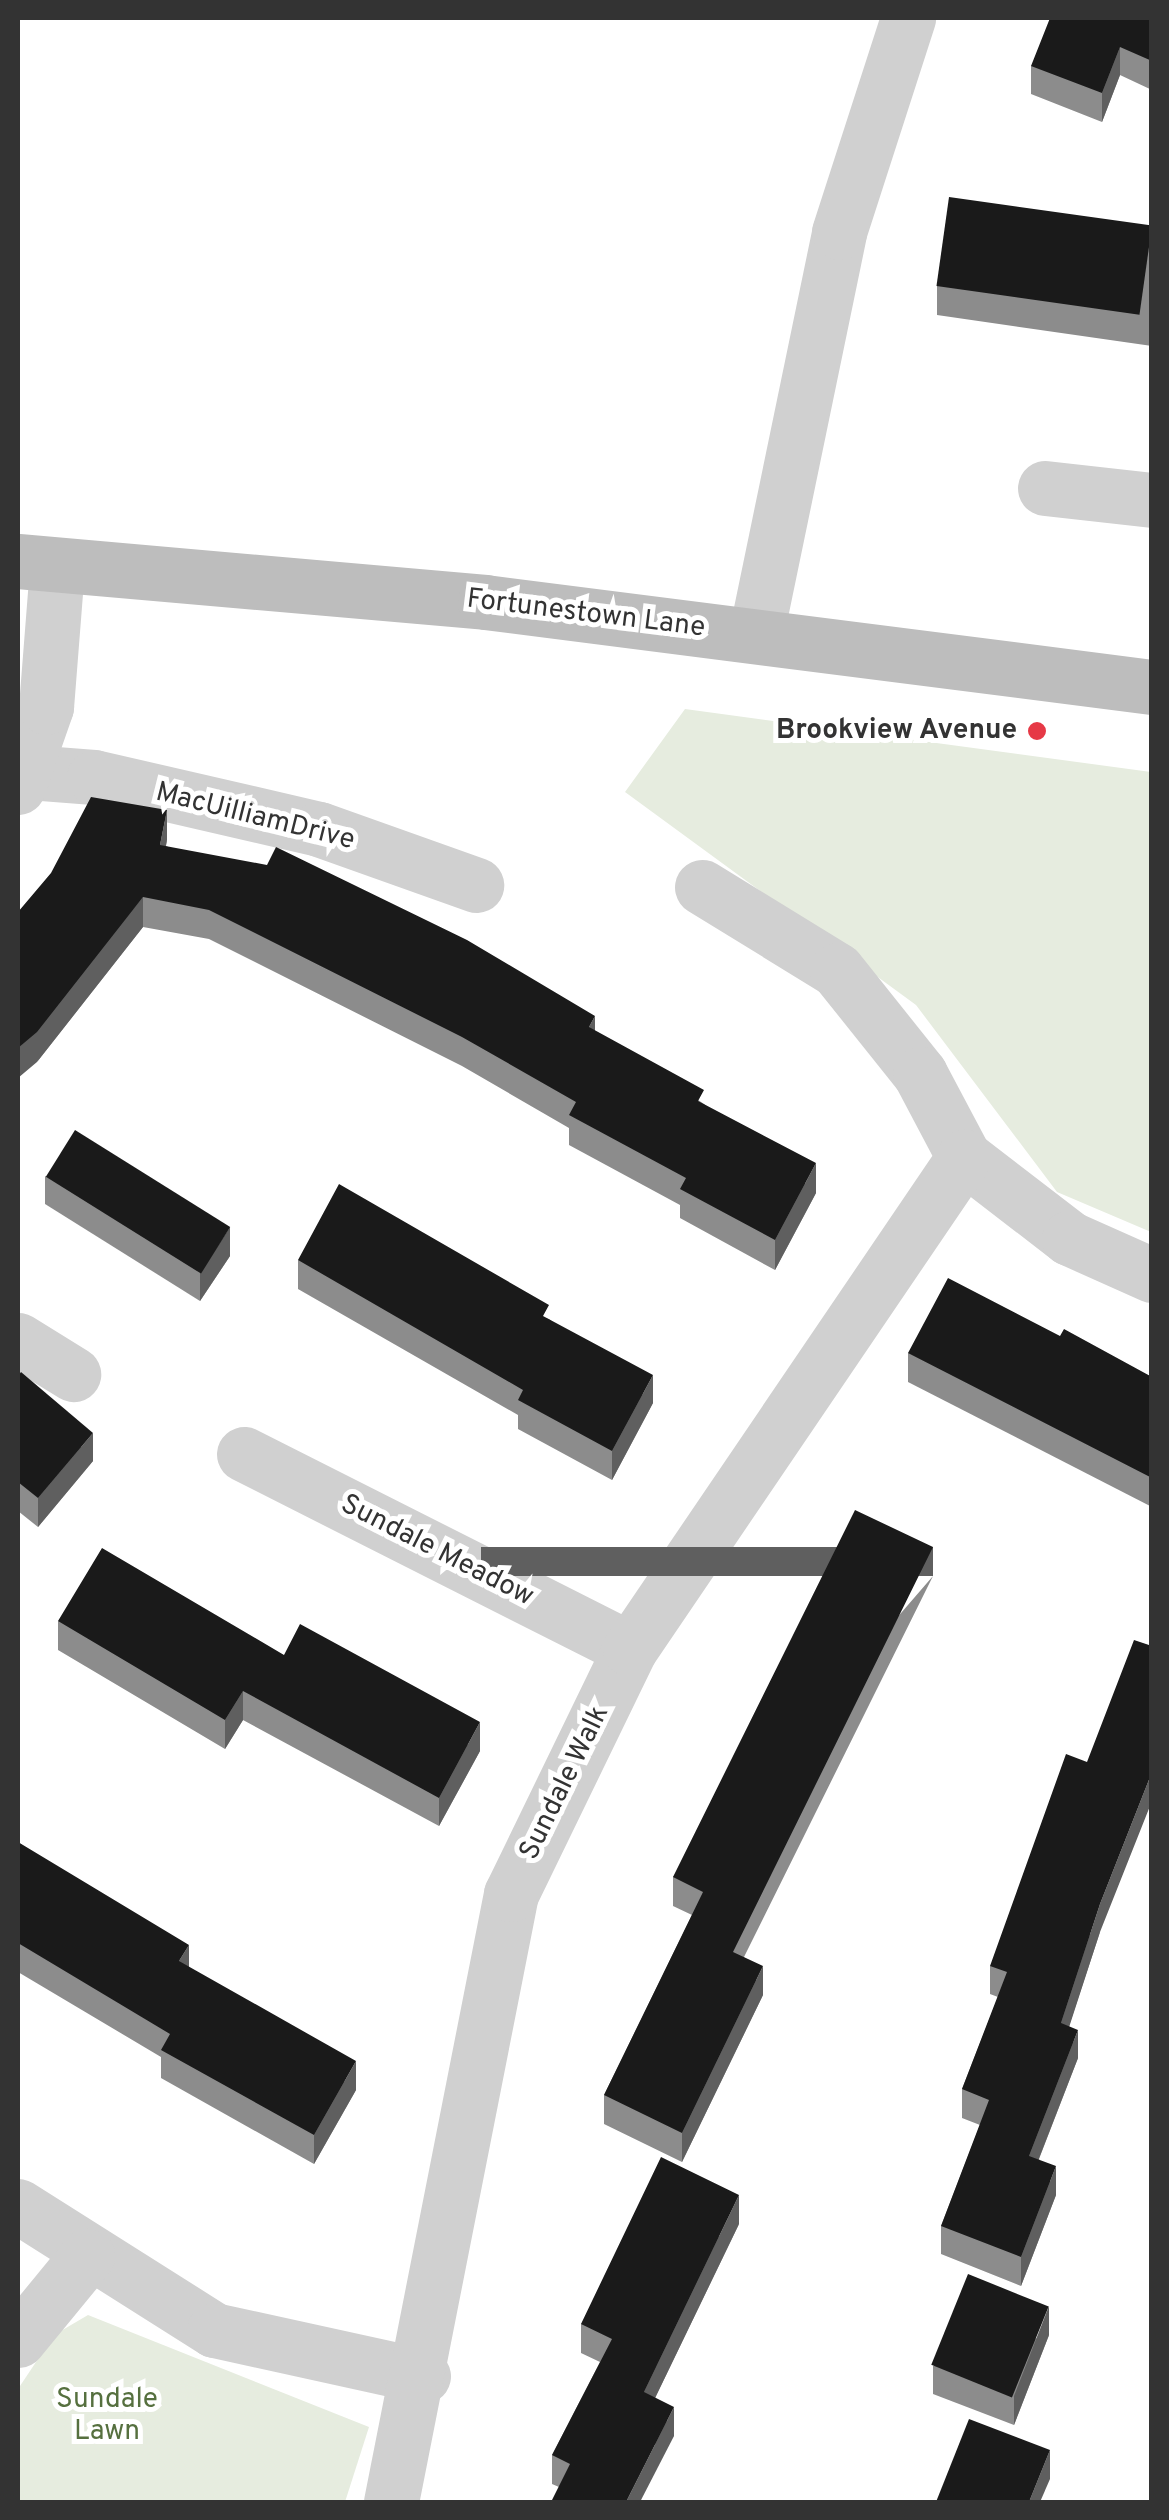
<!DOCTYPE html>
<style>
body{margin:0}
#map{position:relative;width:1169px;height:2520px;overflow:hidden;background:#fff;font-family:Overpass,sans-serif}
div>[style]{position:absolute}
.green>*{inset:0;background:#e6ecdf}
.street>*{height:55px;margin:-27.5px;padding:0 27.5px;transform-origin:27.5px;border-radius:27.5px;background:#d0d0d0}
.secondary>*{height:55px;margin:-27.5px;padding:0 27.5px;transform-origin:27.5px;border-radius:27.5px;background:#bdbdbd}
.wall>*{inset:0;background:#8c8c8c}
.shaded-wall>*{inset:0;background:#5f5f5f;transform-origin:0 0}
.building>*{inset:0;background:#1a1a1a;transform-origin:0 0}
.dots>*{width:28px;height:28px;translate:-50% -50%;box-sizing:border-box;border:5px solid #fff;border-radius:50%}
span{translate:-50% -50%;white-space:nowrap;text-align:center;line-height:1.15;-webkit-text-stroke:10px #fff;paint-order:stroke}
.street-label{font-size:28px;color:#333}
.poi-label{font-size:28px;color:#333;font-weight:700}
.right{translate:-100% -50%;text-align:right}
.park-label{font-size:28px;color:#56703f}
.frame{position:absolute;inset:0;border:20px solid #333;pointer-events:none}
</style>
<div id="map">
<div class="green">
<i style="clip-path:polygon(685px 709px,1151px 772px,1151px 1232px,1057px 1192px,916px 1005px,625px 792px)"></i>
<i style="clip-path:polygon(88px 2315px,369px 2427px,345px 2502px,18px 2502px,18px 2389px,54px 2335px)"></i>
</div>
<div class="street">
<i style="left:1045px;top:488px;width:108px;rotate:6.4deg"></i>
<i style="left:756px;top:634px;width:410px;rotate:-78.3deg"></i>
<i style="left:839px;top:232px;width:225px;rotate:-72.1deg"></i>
<i style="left:29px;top:772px;width:65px;rotate:4.4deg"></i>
<i style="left:94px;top:777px;width:231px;rotate:13deg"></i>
<i style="left:319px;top:829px;width:167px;rotate:19.6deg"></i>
<i style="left:18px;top:787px;width:85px;rotate:-70.7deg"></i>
<i style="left:46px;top:707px;width:141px;rotate:-85.5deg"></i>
<i style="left:702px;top:887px;width:158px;rotate:31.6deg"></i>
<i style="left:837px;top:970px;width:133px;rotate:51.4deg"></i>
<i style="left:920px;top:1074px;width:94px;rotate:62.1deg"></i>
<i style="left:964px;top:1157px;width:133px;rotate:37.6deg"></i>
<i style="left:1069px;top:1238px;width:91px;rotate:24deg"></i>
<i style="left:18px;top:1340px;width:65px;rotate:31.7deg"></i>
<i style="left:244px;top:1454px;width:432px;rotate:26.8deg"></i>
<i style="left:18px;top:2206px;width:232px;rotate:32.3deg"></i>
<i style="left:214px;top:2330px;width:214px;rotate:12.4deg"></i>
<i style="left:18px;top:2340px;width:109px;rotate:-50.6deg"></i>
<i style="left:391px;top:2502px;width:620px;rotate:-78.84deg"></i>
<i style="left:511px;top:1894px;width:272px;rotate:-64.1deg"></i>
<i style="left:630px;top:1649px;width:595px;rotate:-55.83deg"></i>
</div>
<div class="secondary">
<i style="left:18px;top:561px;width:469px;rotate:5deg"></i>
<i style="left:485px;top:602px;width:672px;rotate:7.26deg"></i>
</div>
<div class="wall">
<i style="clip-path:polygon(1152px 18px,1152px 90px,1120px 75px,1102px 122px,1031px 94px,1031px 66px)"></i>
<i style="clip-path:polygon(1152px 227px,1152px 346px,937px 315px,937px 286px)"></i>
<i style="clip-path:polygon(167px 840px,166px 846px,595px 1031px,704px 1104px,816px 1193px,775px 1270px,680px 1218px,680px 1205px,569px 1145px,569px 1128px,462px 1066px,209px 939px,143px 927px,37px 1062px)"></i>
<i style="clip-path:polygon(45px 1176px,230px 1256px,200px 1301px,45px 1204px)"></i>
<i style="clip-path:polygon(298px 1260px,549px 1319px,653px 1403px,612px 1480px,518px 1429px,518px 1415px,298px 1289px)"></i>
<i style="clip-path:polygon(1060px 1336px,1152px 1377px,1152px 1507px,908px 1382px,908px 1353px)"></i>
<i style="clip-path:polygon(18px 1376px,93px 1461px,38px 1527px,18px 1511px)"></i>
<i style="clip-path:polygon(933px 1576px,744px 1957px,763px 1995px,682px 2162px,604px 2124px,604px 2095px,692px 1915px,673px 1906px,673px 1877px)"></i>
<i style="clip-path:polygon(58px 1621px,284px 1655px,480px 1751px,439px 1826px,243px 1720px,225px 1749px,58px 1650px)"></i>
<i style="clip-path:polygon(18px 1842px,356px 2090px,314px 2164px,161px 2078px,161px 2057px,18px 1972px)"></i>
<i style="clip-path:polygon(1100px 1932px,1069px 2026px,1078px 2058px,1039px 2159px,1056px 2195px,1021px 2286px,941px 2254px,941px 2226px,980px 2125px,962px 2118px,962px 2089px,998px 1997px,990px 1994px,990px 1966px)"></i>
<i style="clip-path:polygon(739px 2224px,655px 2398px,674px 2436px,559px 2487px,552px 2484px,552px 2455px,600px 2362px,581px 2353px,581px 2324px)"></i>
<i style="clip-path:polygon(1049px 2335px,1014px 2425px,933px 2394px,933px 2366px)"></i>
</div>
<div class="shaded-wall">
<i style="clip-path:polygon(1120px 47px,1120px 75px,1102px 122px,1102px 93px)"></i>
<i style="clip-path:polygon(167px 810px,167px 840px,160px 875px,160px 845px)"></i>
<i style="clip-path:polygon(143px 897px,143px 927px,37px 1062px,18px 1078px,18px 1048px)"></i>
<i style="clip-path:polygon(595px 1016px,595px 1045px,589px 1027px)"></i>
<i style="clip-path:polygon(816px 1163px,816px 1193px,775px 1270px,775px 1240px)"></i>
<i style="clip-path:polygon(230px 1227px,230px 1256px,200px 1301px,200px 1273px)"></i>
<i style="clip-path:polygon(653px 1375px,653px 1403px,612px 1480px,612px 1451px)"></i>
<i style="clip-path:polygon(93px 1433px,93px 1461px,38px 1527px,38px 1498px)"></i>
<i style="left:933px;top:1547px;width:29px;height:452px;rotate:90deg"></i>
<i style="clip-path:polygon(243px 1691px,243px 1720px,225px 1749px,225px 1720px)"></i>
<i style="clip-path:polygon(480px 1722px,480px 1751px,439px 1826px,439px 1798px)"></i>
<i style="clip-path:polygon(1152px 1772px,1152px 1801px,1100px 1932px,1061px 2052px,1061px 2023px,1100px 1904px)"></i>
<i style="clip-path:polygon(189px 1945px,189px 1974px,179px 1961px)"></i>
<i style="clip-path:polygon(763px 1966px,763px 1995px,682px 2162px,682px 2133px)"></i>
<i style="clip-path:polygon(1078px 2030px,1078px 2058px,1029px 2184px,1029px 2156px)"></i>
<i style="clip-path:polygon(356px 2061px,356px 2090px,314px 2164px,314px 2135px)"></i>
<i style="clip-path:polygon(1056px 2166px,1056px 2195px,1021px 2286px,1021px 2257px)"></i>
<i style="clip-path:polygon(739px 2195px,739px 2224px,644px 2421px,644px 2392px)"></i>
<i style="clip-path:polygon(1049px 2306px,1049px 2335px,1014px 2425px,1014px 2396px)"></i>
<i style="clip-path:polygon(674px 2407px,674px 2436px,640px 2502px,626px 2502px)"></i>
<i style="clip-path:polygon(1050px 2450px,1050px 2479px,1040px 2502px,1029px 2502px)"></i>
</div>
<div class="building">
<i style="clip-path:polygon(1050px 18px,1152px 18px,1152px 61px,1120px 47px,1102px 93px,1031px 66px)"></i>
<i style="left:949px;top:197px;width:205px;height:90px;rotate:8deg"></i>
<i style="clip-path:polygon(91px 797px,167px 810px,160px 845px,267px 865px,276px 847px,467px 940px,595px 1016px,589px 1027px,704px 1090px,698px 1101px,816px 1163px,775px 1240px,680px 1189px,686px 1178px,569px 1115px,576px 1102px,462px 1037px,209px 910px,143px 897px,37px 1032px,18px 1048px,18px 912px,51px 873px)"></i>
<i style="left:75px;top:1130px;width:183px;height:55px;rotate:32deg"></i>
<i style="clip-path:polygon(339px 1184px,549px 1305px,543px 1316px,653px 1375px,612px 1451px,518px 1400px,523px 1390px,298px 1260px)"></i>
<i style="clip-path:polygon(948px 1278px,1060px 1336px,1064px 1329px,1152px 1377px,1152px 1478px,908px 1353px)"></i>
<i style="clip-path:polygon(21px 1372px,93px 1433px,38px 1498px,18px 1482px,18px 1376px)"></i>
<i style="clip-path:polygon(855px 1510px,933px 1547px,733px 1952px,763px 1966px,682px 2133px,604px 2095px,703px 1892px,673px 1877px)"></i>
<i style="clip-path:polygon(102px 1548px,284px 1655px,300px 1624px,480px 1722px,439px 1798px,243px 1691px,225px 1720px,58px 1621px)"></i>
<i style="clip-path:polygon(1134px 1640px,1152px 1646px,1152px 1772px,1100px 1904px,1061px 2023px,1078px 2030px,1029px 2156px,1056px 2166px,1021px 2257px,941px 2226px,989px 2100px,962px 2089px,1007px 1972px,990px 1966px,1066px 1754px,1087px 1762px)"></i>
<i style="clip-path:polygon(18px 1842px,189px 1945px,179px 1961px,356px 2061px,314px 2135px,161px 2050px,170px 2034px,18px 1943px)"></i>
<i style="clip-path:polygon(661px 2157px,739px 2195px,644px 2392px,674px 2407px,626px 2502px,551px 2502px,570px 2464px,552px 2455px,612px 2339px,581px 2324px)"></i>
<i style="left:968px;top:2274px;width:87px;height:98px;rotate:22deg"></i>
<i style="clip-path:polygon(969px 2419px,1050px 2450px,1029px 2502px,936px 2502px)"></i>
</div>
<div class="dots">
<i style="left:1037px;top:731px;background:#e63946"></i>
</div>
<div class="street-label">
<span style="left:586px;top:614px;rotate:7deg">Fortunestown Lane</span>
<span style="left:255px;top:817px;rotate:14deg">MacUilliamDrive</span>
<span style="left:437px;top:1551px;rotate:27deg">Sundale Meadow</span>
<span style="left:565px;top:1783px;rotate:-64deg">Sundale Walk</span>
</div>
<div class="poi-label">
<span class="right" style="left:1017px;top:731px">Brookview Avenue</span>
</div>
<div class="park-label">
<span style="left:107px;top:2416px">Sundale<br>Lawn</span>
</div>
<div class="frame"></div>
</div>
